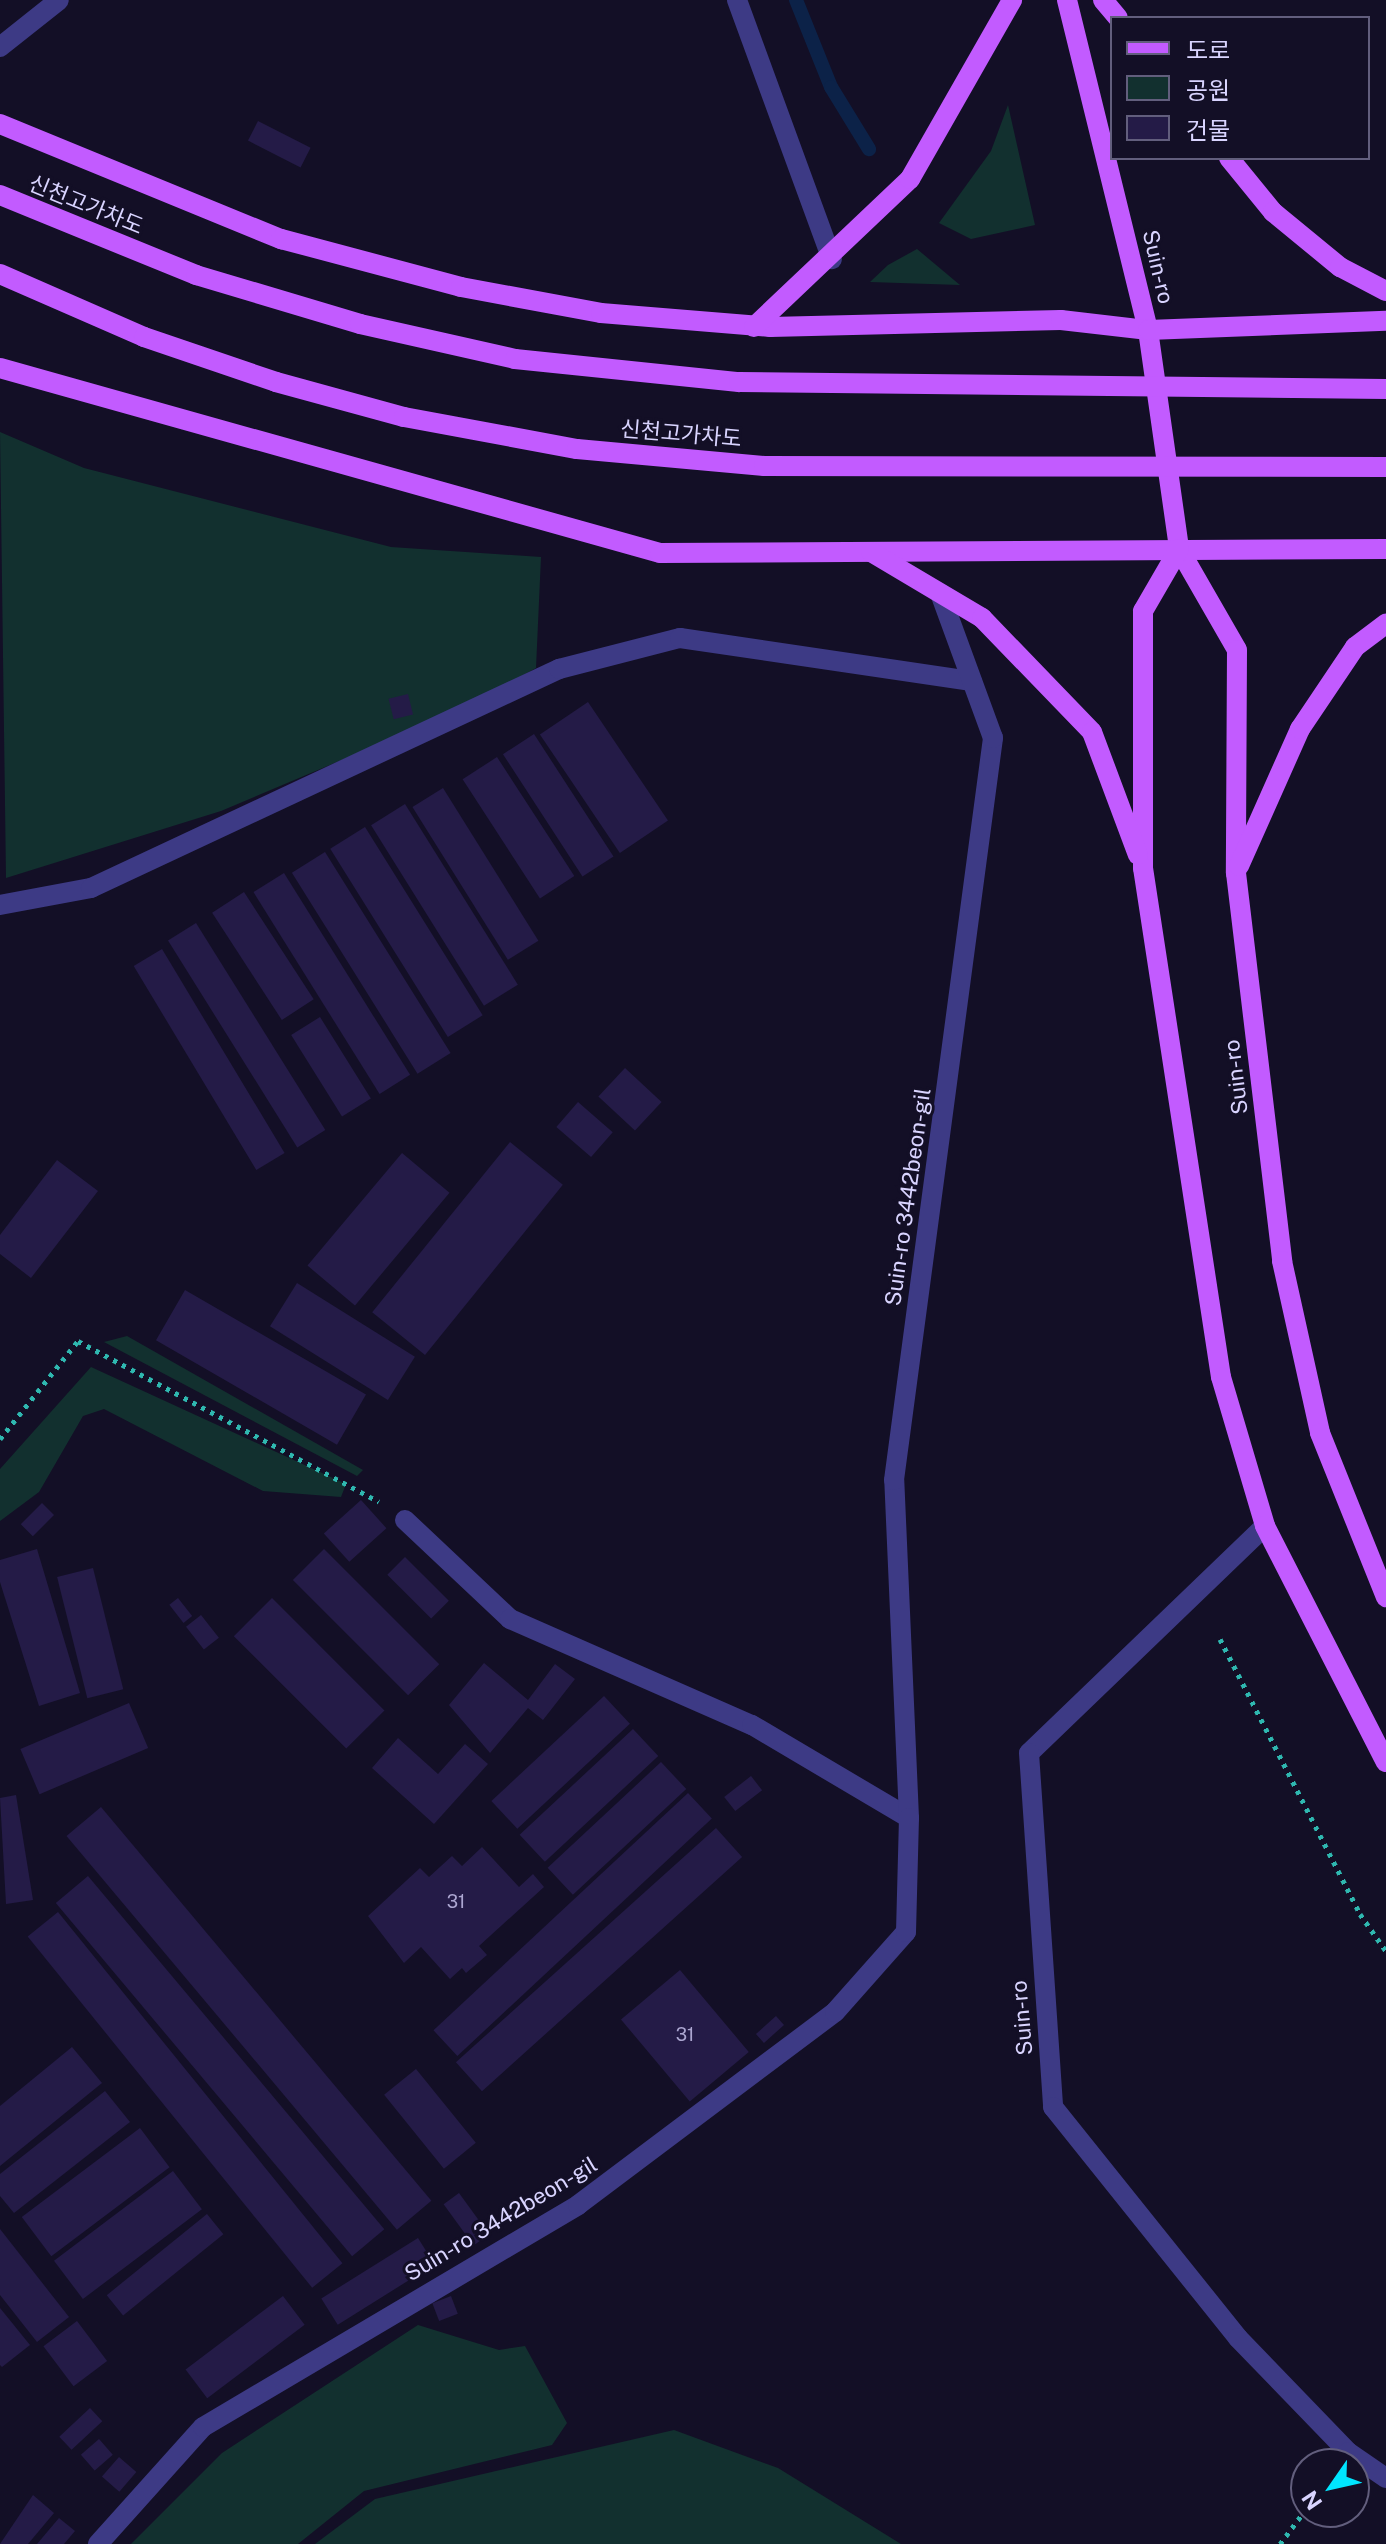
<!DOCTYPE html>
<meta charset="utf-8">
<style>
body{margin:0}
#map{position:relative;width:1386px;height:2544px;overflow:hidden;background:#130f26;font-family:"Public Sans","Noto Sans KR",sans-serif}
div>[style]{position:absolute}
.green>*{inset:0;background:#12302f}
.stream>*{height:14px;margin:-7px;padding:0 7px;transform-origin:7px;border-radius:7px;background:#0c2248}
.building>*{inset:0;background:#241b47;transform-origin:0 0}
.path>*{height:5px;margin-top:-2.5px;transform-origin:0;background:repeating-linear-gradient(90deg,#2fb8b0 0 4px,transparent 0 10px)}
.minor>*{height:20px;margin:-10px;padding:0 10px;transform-origin:10px;border-radius:10px;background:#3d3a85}
.major>*{height:20px;margin:-10px;padding:0 10px;transform-origin:10px;border-radius:10px;background:#c25bff}
.major-bridge>*{height:20px;margin:-10px;padding:0 10px;transform-origin:10px;border-radius:10px;background:#c25bff}
span{translate:-50% -50%;white-space:nowrap;text-align:center;line-height:1.15;-webkit-text-stroke:6px #130f26;paint-order:stroke}
.number-label{font-size:18px;color:#aca6d1}
.number-label span{-webkit-text-stroke-width:0}
.street-label{font-size:22px;color:#d9d4ff}
.legend{position:absolute;left:1110px;top:16px;width:260px;height:144px;box-sizing:border-box;background:#130f26;border:2px solid #625e7d;margin:0;padding:10px 14px;list-style:none;font-size:24px;color:#d9d4ff}
.legend li{display:flex;align-items:center;gap:16px;height:40px}
.legend b{width:40px;border:2px solid #625e7d}
.north{position:absolute;left:1290px;top:2448px;width:80px;height:80px;box-sizing:border-box;background:#130f26;border:2px solid #625e7d;border-radius:50%;rotate:236deg;font-size:22px;font-weight:700;line-height:32px;text-align:center;color:#d9d4ff}
.north::after{content:'';display:block;margin:auto;width:28px;height:36px;background:#00e5ff;clip-path:polygon(50% 0,100% 100%,50% 72%,0 100%)}
</style>
<div id="map">
<div class="green">
<i style="clip-path:polygon(1008px 105px,1035px 225px,971px 239px,939px 223px,991px 151px)"></i>
<i style="clip-path:polygon(917px 249px,960px 285px,870px 282px,888px 265px)"></i>
<i style="clip-path:polygon(0 432px,84px 468px,391px 547px,541px 557px,536px 668px,460px 710px,221px 811px,6px 878px)"></i>
<i style="clip-path:polygon(127px 1336px,363px 1470px,357px 1476px,104px 1342px)"></i>
<i style="clip-path:polygon(91px 1367px,346px 1484px,341px 1497px,263px 1491px,104px 1409px,83px 1416px,39px 1492px,0 1521px,0 1469px)"></i>
<i style="clip-path:polygon(418px 2325px,499px 2350px,525px 2346px,567px 2423px,552px 2445px,364px 2491px,298px 2544px,131px 2544px,222px 2453px)"></i>
<i style="clip-path:polygon(674px 2430px,778px 2468px,901px 2544px,315px 2544px,375px 2499px)"></i>
</div>
<div class="stream">
<i style="left:796px;top:0;width:94px;rotate:68.1deg"></i>
<i style="left:831px;top:87px;width:73px;rotate:58.5deg"></i>
</div>
<div class="building">
<i style="left:258px;top:121px;width:59px;height:22px;rotate:27deg"></i>
<i style="left:408px;top:694px;width:21px;height:20px;rotate:76deg"></i>
<i style="left:588px;top:702px;width:143px;height:58px;rotate:56deg"></i>
<i style="left:534px;top:734px;width:146px;height:37px;rotate:57deg"></i>
<i style="left:497px;top:757px;width:142px;height:41px;rotate:57deg"></i>
<i style="left:443px;top:788px;width:180px;height:36px;rotate:58deg"></i>
<i style="left:405px;top:804px;width:213px;height:40px;rotate:58deg"></i>
<i style="left:365px;top:827px;width:222px;height:41px;rotate:58deg"></i>
<i style="left:325px;top:852px;width:237px;height:39px;rotate:58deg"></i>
<i style="left:284px;top:873px;width:238px;height:36px;rotate:58deg"></i>
<i style="left:244px;top:892px;width:128px;height:38px;rotate:57deg"></i>
<i style="left:196px;top:923px;width:244px;height:33px;rotate:58deg"></i>
<i style="left:162px;top:949px;width:238px;height:33px;rotate:59deg"></i>
<i style="left:320px;top:1017px;width:96px;height:34px;rotate:58deg"></i>
<i style="left:625px;top:1068px;width:50px;height:39px;rotate:43deg"></i>
<i style="left:578px;top:1102px;width:46px;height:33px;rotate:41deg"></i>
<i style="left:510px;top:1142px;width:68px;height:219px;rotate:39deg"></i>
<i style="left:402px;top:1153px;width:62px;height:147px;rotate:40deg"></i>
<i style="clip-path:polygon(57px 1160px,98px 1191px,31px 1278px,0 1254px,0 1235px)"></i>
<i style="left:297px;top:1283px;width:139px;height:51px;rotate:32deg"></i>
<i style="left:185px;top:1290px;width:209px;height:58px;rotate:30deg"></i>
<i style="left:361px;top:1500px;width:38px;height:50px;rotate:48deg"></i>
<i style="left:42px;top:1503px;width:17px;height:30px;rotate:45deg"></i>
<i style="clip-path:polygon(37px 1549px,80px 1693px,39px 1706px,0 1582px,0 1560px)"></i>
<i style="left:324px;top:1549px;width:163px;height:44px;rotate:45deg"></i>
<i style="left:405px;top:1557px;width:62px;height:25px;rotate:45deg"></i>
<i style="left:93px;top:1568px;width:125px;height:37px;rotate:76deg"></i>
<i style="left:178px;top:1598px;width:23px;height:11px;rotate:52deg"></i>
<i style="left:272px;top:1598px;width:159px;height:54px;rotate:45deg"></i>
<i style="left:201px;top:1615px;width:29px;height:19px;rotate:52deg"></i>
<i style="clip-path:polygon(484px 1663px,528px 1700px,555px 1664px,575px 1679px,543px 1720px,528px 1708px,490px 1753px,449px 1705px)"></i>
<i style="left:604px;top:1696px;width:38px;height:154px;rotate:47deg"></i>
<i style="left:129px;top:1703px;width:49px;height:118px;rotate:67deg"></i>
<i style="left:633px;top:1729px;width:37px;height:155px;rotate:47deg"></i>
<i style="clip-path:polygon(398px 1738px,438px 1774px,465px 1744px,488px 1764px,434px 1824px,372px 1768px)"></i>
<i style="left:661px;top:1762px;width:37px;height:155px;rotate:47deg"></i>
<i style="left:751px;top:1776px;width:18px;height:34px;rotate:52deg"></i>
<i style="left:688px;top:1793px;width:35px;height:348px;rotate:47deg"></i>
<i style="clip-path:polygon(16px 1795px,33px 1900px,6px 1904px,0 1798px)"></i>
<i style="left:101px;top:1807px;width:514px;height:45px;rotate:50deg"></i>
<i style="left:716px;top:1828px;width:39px;height:350px;rotate:48deg"></i>
<i style="clip-path:polygon(482px 1847px,519px 1887px,533px 1874px,544px 1887px,479px 1946px,487px 1955px,466px 1973px,462px 1968px,450px 1979px,421px 1947px,404px 1963px,368px 1916px,420px 1868px,429px 1877px,452px 1856px,462px 1866px)"></i>
<i style="left:88px;top:1876px;width:461px;height:42px;rotate:50deg"></i>
<i style="left:58px;top:1912px;width:452px;height:39px;rotate:51deg"></i>
<i style="left:680px;top:1970px;width:107px;height:77px;rotate:50deg"></i>
<i style="left:776px;top:2016px;width:12px;height:27px;rotate:48deg"></i>
<i style="clip-path:polygon(72px 2047px,102px 2083px,0 2166px,0 2106px)"></i>
<i style="left:416px;top:2069px;width:95px;height:41px;rotate:51deg"></i>
<i style="clip-path:polygon(105px 2091px,130px 2122px,14px 2213px,0 2196px,0 2174px)"></i>
<i style="left:140px;top:2128px;width:49px;height:148px;rotate:53deg"></i>
<i style="left:173px;top:2171px;width:48px;height:149px;rotate:53deg"></i>
<i style="left:459px;top:2193px;width:51px;height:19px;rotate:54deg"></i>
<i style="left:207px;top:2214px;width:26px;height:129px;rotate:51deg"></i>
<i style="clip-path:polygon(0 2229px,69px 2317px,37px 2342px,0 2295px)"></i>
<i style="left:418px;top:2238px;width:31px;height:114px;rotate:58deg"></i>
<i style="left:283px;top:2296px;width:36px;height:122px;rotate:53deg"></i>
<i style="left:451px;top:2296px;width:19px;height:20px;rotate:69deg"></i>
<i style="clip-path:polygon(0 2308px,30px 2345px,2px 2367px,0 2365px)"></i>
<i style="left:77px;top:2321px;width:50px;height:42px;rotate:53deg"></i>
<i style="left:90px;top:2408px;width:18px;height:42px;rotate:47deg"></i>
<i style="left:99px;top:2439px;width:21px;height:24px;rotate:49deg"></i>
<i style="left:119px;top:2457px;width:23px;height:26px;rotate:41deg"></i>
<i style="clip-path:polygon(33px 2495px,54px 2513px,28px 2544px,0 2544px)"></i>
<i style="clip-path:polygon(59px 2518px,75px 2531px,64px 2544px,37px 2544px)"></i>
</div>
<div class="path">
<i style="left:0;top:1439px;width:125px;rotate:-51.5deg"></i>
<i style="left:78px;top:1341px;width:341px;rotate:28.1deg"></i>
<i style="left:1220px;top:1639px;width:309px;rotate:63deg"></i>
<i style="left:1360px;top:1914px;width:45px;rotate:54.9deg"></i>
<i style="left:1280px;top:2544px;width:44px;rotate:-53.4deg"></i>
</div>
<div class="minor">
<i style="left:737px;top:0;width:276px;rotate:69.9deg"></i>
<i style="left:0;top:47px;width:75px;rotate:-38.5deg"></i>
<i style="left:0;top:905px;width:93px;rotate:-10.6deg"></i>
<i style="left:91px;top:888px;width:517px;rotate:-25.08deg"></i>
<i style="left:559px;top:669px;width:125px;rotate:-14.4deg"></i>
<i style="left:680px;top:638px;width:295px;rotate:8.4deg"></i>
<i style="left:405px;top:1520px;width:144px;rotate:43.3deg"></i>
<i style="left:510px;top:1619px;width:264px;rotate:23.7deg"></i>
<i style="left:752px;top:1725px;width:182px;rotate:30.6deg"></i>
<i style="left:909px;top:1818px;width:338px;rotate:-92.5deg"></i>
<i style="left:894px;top:1480px;width:749px;rotate:-82.4deg"></i>
<i style="left:993px;top:738px;width:154px;rotate:-110.1deg"></i>
<i style="left:1265px;top:1526px;width:327px;rotate:136.1deg"></i>
<i style="left:1029px;top:1753px;width:355px;rotate:86.1deg"></i>
<i style="left:1053px;top:2107px;width:296px;rotate:51.3deg"></i>
<i style="left:1238px;top:2338px;width:158px;rotate:46deg"></i>
<i style="left:1348px;top:2452px;width:46px;rotate:34.4deg"></i>
<i style="left:98px;top:2544px;width:157px;rotate:-48.1deg"></i>
<i style="left:203px;top:2427px;width:436px;rotate:-30.6deg"></i>
<i style="left:578px;top:2205px;width:321px;rotate:-36.9deg"></i>
<i style="left:835px;top:2012px;width:107px;rotate:-48.4deg"></i>
<i style="left:906px;top:1932px;width:114px;rotate:-88.5deg"></i>
</div>
<div class="major">
<i style="left:1067px;top:0;width:340px;rotate:76.2deg"></i>
<i style="left:1148px;top:330px;width:221px;rotate:81.9deg"></i>
<i style="left:1179px;top:549px;width:116px;rotate:60.1deg"></i>
<i style="left:1237px;top:650px;width:223px;rotate:90.3deg"></i>
<i style="left:1236px;top:873px;width:391px;rotate:83.2deg"></i>
<i style="left:1282px;top:1261px;width:176px;rotate:77.5deg"></i>
<i style="left:1320px;top:1433px;width:177px;rotate:68.1deg"></i>
<i style="left:1103px;top:0;width:23px;rotate:50deg"></i>
<i style="left:0;top:124px;width:304px;rotate:22.3deg"></i>
<i style="left:281px;top:239px;width:186px;rotate:14.9deg"></i>
<i style="left:461px;top:287px;width:142px;rotate:10.5deg"></i>
<i style="left:601px;top:313px;width:170px;rotate:4.7deg"></i>
<i style="left:770px;top:327px;width:291px;rotate:-1.4deg"></i>
<i style="left:1061px;top:320px;width:88px;rotate:6.6deg"></i>
<i style="left:1148px;top:330px;width:238px;rotate:-2.2deg"></i>
<i style="left:1229px;top:158px;width:70px;rotate:50.8deg"></i>
<i style="left:1273px;top:212px;width:87px;rotate:39.4deg"></i>
<i style="left:1340px;top:267px;width:52px;rotate:27.6deg"></i>
<i style="left:754px;top:327px;width:215px;rotate:-43.5deg"></i>
<i style="left:910px;top:179px;width:206px;rotate:-60.3deg"></i>
<i style="left:0;top:368px;width:685px;rotate:15.66deg"></i>
<i style="left:660px;top:553px;width:726px;rotate:-0.32deg"></i>
<i style="left:1179px;top:549px;width:72px;rotate:120.1deg"></i>
<i style="left:1143px;top:611px;width:257px;rotate:90deg"></i>
<i style="left:1143px;top:868px;width:515px;rotate:81.29deg"></i>
<i style="left:1221px;top:1377px;width:155px;rotate:73.5deg"></i>
<i style="left:1265px;top:1526px;width:265px;rotate:62.9deg"></i>
<i style="left:871px;top:552px;width:129px;rotate:30.7deg"></i>
<i style="left:982px;top:618px;width:158px;rotate:46deg"></i>
<i style="left:1092px;top:732px;width:131px;rotate:69.5deg"></i>
<i style="left:1239px;top:866px;width:150px;rotate:-66deg"></i>
<i style="left:1300px;top:729px;width:99px;rotate:-56.1deg"></i>
<i style="left:1355px;top:647px;width:39px;rotate:-37deg"></i>
</div>
<div class="major-bridge">
<i style="left:0;top:195px;width:212px;rotate:22.2deg"></i>
<i style="left:196px;top:275px;width:171px;rotate:16.6deg"></i>
<i style="left:360px;top:324px;width:159px;rotate:12.7deg"></i>
<i style="left:515px;top:359px;width:225px;rotate:5.9deg"></i>
<i style="left:739px;top:382px;width:647px;rotate:0.62deg"></i>
<i style="left:0;top:274px;width:157px;rotate:23.6deg"></i>
<i style="left:144px;top:337px;width:139px;rotate:18.8deg"></i>
<i style="left:276px;top:382px;width:133px;rotate:15.3deg"></i>
<i style="left:404px;top:417px;width:176px;rotate:10.5deg"></i>
<i style="left:577px;top:449px;width:188px;rotate:5.2deg"></i>
<i style="left:764px;top:466px;width:622px;rotate:0.09deg"></i>
</div>
<div class="number-label">
<span style="left:456px;top:1902px">31</span>
<span style="left:685px;top:2035px">31</span>
</div>
<div class="street-label">
<span style="left:86px;top:205px;rotate:22deg">신천고가차도</span>
<span style="left:1158px;top:267px;rotate:77deg">Suin-ro</span>
<span style="left:681px;top:434px;rotate:5deg">신천고가차도</span>
<span style="left:1236px;top:1077px;rotate:-97deg">Suin-ro</span>
<span style="left:908px;top:1197px;rotate:-82deg">Suin-ro 3442beon-gil</span>
<span style="left:1022px;top:2018px;rotate:-95deg">Suin-ro</span>
<span style="left:501px;top:2219px;rotate:-31deg">Suin-ro 3442beon-gil</span>
</div>
<ul class="legend">
<li><b style="height:10px;background:#c25bff"></b>도로</li>
<li><b style="height:22px;background:#12302f"></b>공원</li>
<li><b style="height:22px;background:#241b47"></b>건물</li>
</ul>
<div class="north">N</div>
</div>
